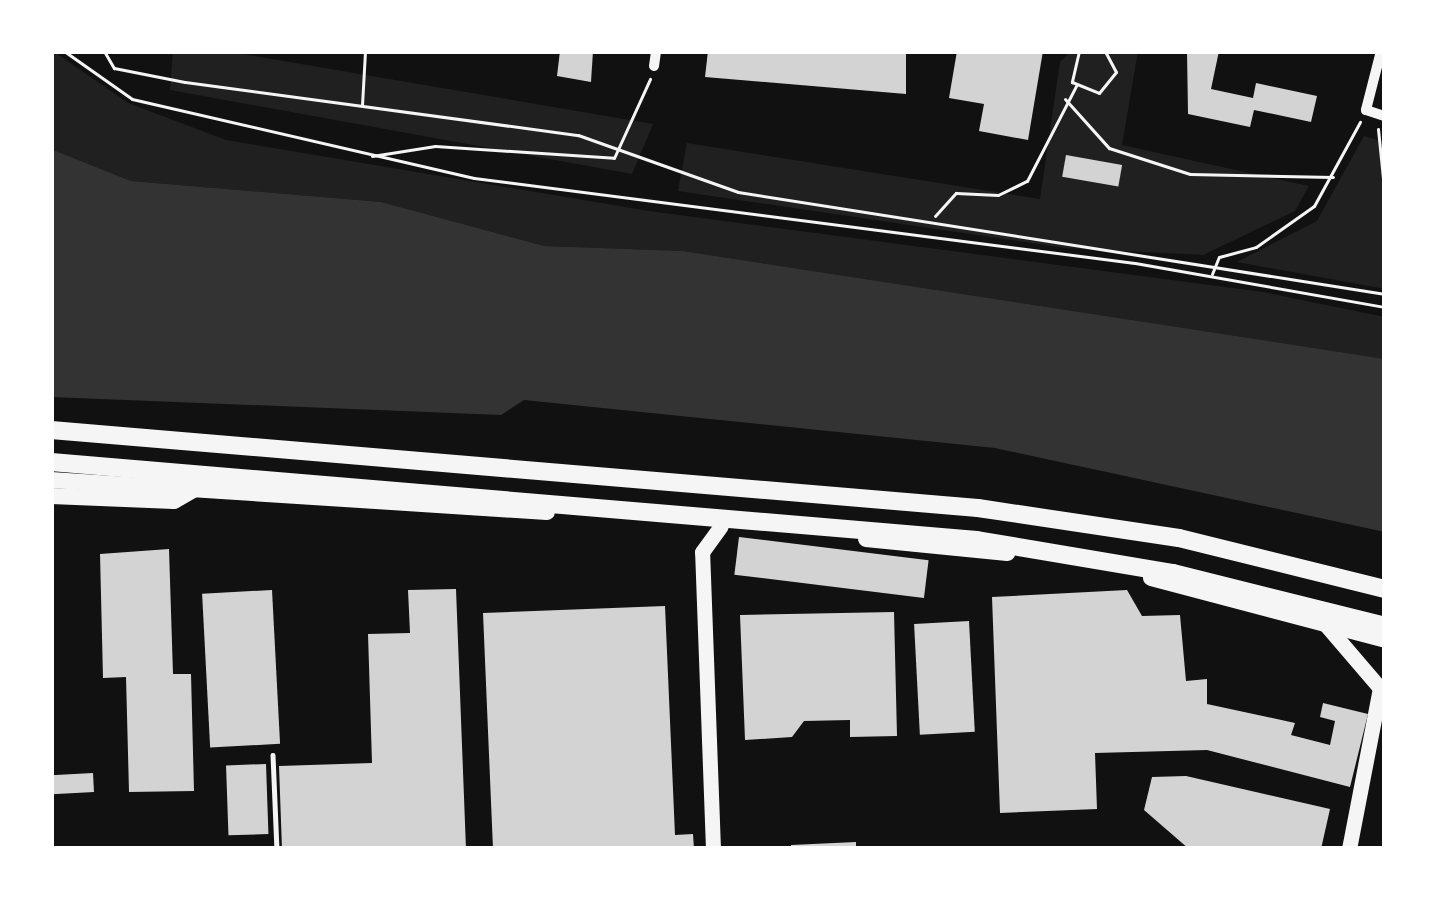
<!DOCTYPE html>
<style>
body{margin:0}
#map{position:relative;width:1436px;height:900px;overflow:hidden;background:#111;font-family:Overpass,sans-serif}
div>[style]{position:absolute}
.green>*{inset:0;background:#202020}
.water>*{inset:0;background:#333}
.building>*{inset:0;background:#d3d3d3;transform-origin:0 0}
.path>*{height:3px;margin:-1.5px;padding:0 1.5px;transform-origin:1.5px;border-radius:1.5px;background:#f5f5f5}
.service>*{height:4.5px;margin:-2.25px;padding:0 2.25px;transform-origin:2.25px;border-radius:2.25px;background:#f5f5f5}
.minor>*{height:10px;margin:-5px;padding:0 5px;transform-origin:5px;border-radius:5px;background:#f5f5f5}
.secondary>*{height:15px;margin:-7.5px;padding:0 7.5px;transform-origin:7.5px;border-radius:7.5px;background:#f5f5f5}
.primary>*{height:16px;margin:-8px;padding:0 8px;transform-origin:8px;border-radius:8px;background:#f5f5f5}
.motorway>*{height:18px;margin:-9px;padding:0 9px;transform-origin:9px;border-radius:9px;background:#f5f5f5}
span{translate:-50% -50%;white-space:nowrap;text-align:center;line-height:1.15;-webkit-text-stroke:12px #fff;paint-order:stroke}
.frame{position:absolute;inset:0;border:54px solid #fff;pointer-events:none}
</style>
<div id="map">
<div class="green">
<i style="clip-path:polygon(53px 51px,128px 103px,226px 140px,649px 211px,1263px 292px,1385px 317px,1385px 359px,683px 251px,544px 246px,381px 202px,131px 181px,51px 149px)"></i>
<i style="clip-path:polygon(173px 51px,225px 51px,653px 124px,632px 174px,170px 90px)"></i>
<i style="clip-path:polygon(1071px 51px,1138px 51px,1122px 145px,1309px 186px,1295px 211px,1203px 255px,1065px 248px,678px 191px,687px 143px,1040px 199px,1060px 62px)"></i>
<i style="clip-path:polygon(1364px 136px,1385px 142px,1385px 289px,1237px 262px,1317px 221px)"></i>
</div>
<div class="water">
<i style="clip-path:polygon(51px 149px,131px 181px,381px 202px,544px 246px,683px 251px,1385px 359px,1385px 532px,995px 448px,524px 400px,501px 415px,51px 397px)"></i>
</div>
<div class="building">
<i style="clip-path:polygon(560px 51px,593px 51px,591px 82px,557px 76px)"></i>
<i style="clip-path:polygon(708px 51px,906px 51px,906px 94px,705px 77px)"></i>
<i style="clip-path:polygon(957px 51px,1043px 51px,1028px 140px,979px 131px,984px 104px,949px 98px)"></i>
<i style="clip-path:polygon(1187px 51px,1219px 51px,1211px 89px,1253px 98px,1256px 83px,1317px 96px,1311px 122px,1254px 110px,1250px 127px,1188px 114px)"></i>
<i style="left:1066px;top:155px;width:57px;height:22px;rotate:10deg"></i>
<i style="left:739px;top:537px;width:191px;height:38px;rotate:7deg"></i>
<i style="clip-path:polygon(169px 549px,173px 674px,191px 674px,194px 791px,129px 792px,126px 677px,103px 678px,100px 554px)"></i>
<i style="clip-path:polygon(456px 589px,466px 849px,282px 849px,279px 766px,372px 763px,368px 634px,410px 633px,408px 590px)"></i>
<i style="left:272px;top:590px;width:154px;height:70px;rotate:87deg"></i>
<i style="clip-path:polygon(1127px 590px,1142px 616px,1180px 615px,1186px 681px,1207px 679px,1207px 704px,1295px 723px,1291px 735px,1330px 745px,1335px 721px,1320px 717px,1323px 703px,1368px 714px,1350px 787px,1207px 750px,1095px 753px,1097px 809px,1000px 813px,992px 597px)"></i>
<i style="clip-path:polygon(665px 606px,675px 835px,693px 834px,694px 849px,493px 849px,483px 613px)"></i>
<i style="clip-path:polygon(894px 612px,897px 736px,850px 737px,850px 720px,804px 721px,792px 737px,745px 740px,740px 615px)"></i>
<i style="left:969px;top:621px;width:111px;height:55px;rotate:87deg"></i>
<i style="left:266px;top:764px;width:70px;height:40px;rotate:88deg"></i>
<i style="left:93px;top:773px;width:19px;height:42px;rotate:87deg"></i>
<i style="clip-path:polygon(1186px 776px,1330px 809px,1321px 849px,1189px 849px,1144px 810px,1152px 777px)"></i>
<i style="clip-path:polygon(856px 842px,856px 849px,791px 849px,791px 845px)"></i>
</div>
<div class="path">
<i style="left:64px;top:51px;width:83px;rotate:35.2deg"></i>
<i style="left:132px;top:99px;width:351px;rotate:13deg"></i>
<i style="left:474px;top:178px;width:666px;rotate:7.33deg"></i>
<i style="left:1135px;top:263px;width:254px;rotate:10deg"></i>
<i style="left:104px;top:51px;width:20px;rotate:60deg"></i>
<i style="left:114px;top:68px;width:72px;rotate:11.2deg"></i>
<i style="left:185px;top:82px;width:397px;rotate:7.7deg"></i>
<i style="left:578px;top:135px;width:170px;rotate:19.6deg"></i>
<i style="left:738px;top:192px;width:655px;rotate:8.96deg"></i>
<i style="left:1079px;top:51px;width:32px;rotate:103deg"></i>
<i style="left:1072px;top:82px;width:29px;rotate:22deg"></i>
<i style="left:1099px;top:93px;width:27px;rotate:-51deg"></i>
<i style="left:1116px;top:72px;width:24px;rotate:-118deg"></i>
<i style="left:1065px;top:99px;width:66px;rotate:48.1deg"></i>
<i style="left:1109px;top:148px;width:85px;rotate:17.8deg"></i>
<i style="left:1190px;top:174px;width:143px;rotate:1.2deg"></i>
<i style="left:362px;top:105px;width:54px;rotate:-86.8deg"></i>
<i style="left:1378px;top:129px;width:69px;rotate:84.2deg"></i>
<i style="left:372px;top:156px;width:64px;rotate:-9deg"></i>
<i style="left:435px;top:146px;width:179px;rotate:3.8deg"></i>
<i style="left:614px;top:158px;width:87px;rotate:-65.5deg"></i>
<i style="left:935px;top:216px;width:31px;rotate:-48deg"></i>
<i style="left:956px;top:193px;width:42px;rotate:2.7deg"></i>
<i style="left:998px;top:195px;width:32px;rotate:-26deg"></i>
<i style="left:1027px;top:181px;width:107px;rotate:-62.7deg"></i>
<i style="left:1212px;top:274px;width:18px;rotate:-68deg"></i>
<i style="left:1219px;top:257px;width:38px;rotate:-15deg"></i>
<i style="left:1256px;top:247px;width:71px;rotate:-35.3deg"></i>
<i style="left:1314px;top:206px;width:96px;rotate:-61.3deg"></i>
</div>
<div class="service">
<i style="left:273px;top:755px;width:94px;rotate:87.6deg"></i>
</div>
<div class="minor">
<i style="left:1381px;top:51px;width:61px;rotate:104.3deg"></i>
<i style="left:1366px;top:110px;width:20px;rotate:18deg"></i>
<i style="left:654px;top:66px;width:15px;rotate:-82deg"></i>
</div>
<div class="secondary">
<i style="left:1326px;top:625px;width:83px;rotate:49.4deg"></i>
<i style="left:1380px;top:688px;width:164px;rotate:100.9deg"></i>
<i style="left:713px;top:849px;width:297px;rotate:-92.1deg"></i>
<i style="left:702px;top:552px;width:32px;rotate:-54deg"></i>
</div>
<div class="primary">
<i style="left:51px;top:480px;width:497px;rotate:3.7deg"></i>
<i style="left:51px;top:496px;width:123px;rotate:2.3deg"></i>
<i style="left:174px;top:501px;width:22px;rotate:-30deg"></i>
<i style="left:866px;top:539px;width:142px;rotate:5.7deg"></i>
<i style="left:1151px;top:578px;width:242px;rotate:14.8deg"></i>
</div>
<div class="motorway">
<i style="left:51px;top:430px;width:930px;rotate:4.81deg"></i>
<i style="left:978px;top:508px;width:203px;rotate:8.5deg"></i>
<i style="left:1179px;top:538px;width:212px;rotate:13.9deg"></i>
<i style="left:51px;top:462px;width:929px;rotate:4.81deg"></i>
<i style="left:977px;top:540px;width:199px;rotate:9.6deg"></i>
<i style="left:1173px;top:573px;width:219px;rotate:14deg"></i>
</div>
<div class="frame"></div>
</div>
